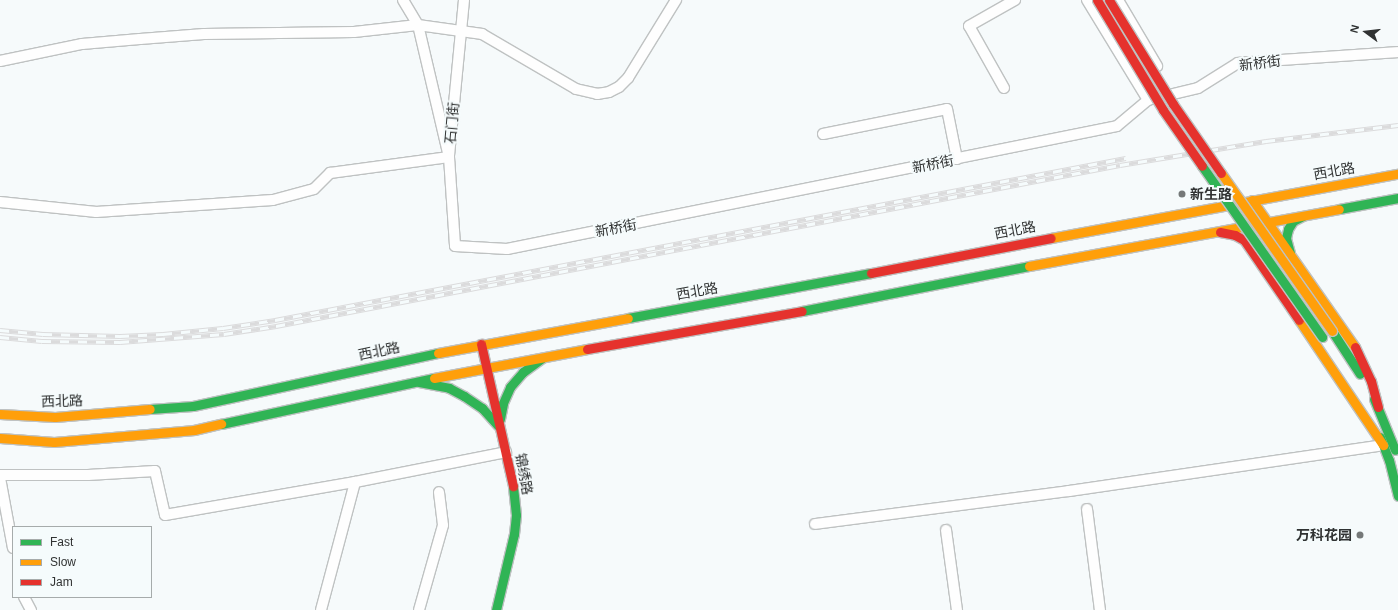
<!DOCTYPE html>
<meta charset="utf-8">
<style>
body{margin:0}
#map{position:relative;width:1398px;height:610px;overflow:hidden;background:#f6fafb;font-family:Helvetica,"Noto Sans SC",sans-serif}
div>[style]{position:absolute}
.roads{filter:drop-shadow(1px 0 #bfc2c2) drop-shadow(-1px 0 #bfc2c2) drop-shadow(0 1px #bfc2c2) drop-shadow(0 -1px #bfc2c2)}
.street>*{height:10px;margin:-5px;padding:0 5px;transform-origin:5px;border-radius:5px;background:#fefefe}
.fast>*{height:9px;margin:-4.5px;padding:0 4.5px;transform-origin:4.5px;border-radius:4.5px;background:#30b455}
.slow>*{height:9px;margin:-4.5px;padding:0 4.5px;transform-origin:4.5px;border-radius:4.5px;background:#ff9f0a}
.jam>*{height:9px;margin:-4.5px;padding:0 4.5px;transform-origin:4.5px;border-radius:4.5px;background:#e5322d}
.rail>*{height:4.5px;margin-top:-2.25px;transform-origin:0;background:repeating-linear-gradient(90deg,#f5fbfc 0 9px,#dbdbdc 0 18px);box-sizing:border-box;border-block:1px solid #dbdbdc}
.bridges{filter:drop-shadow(1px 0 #bfc2c2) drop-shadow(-1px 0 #bfc2c2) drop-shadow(0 1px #bfc2c2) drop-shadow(0 -1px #bfc2c2)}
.fast-bridge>*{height:9px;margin:-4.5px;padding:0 4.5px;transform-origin:4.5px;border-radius:4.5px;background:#30b455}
.slow-bridge>*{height:9px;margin:-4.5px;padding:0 4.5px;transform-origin:4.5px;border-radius:4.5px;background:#ff9f0a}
.jam-bridge>*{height:9px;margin:-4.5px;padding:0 4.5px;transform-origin:4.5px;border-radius:4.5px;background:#e5322d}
.dots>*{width:11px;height:11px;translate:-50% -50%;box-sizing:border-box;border:2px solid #f5fbfc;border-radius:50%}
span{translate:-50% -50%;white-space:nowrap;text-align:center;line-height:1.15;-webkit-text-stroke:4px #f5fbfc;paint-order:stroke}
.street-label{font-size:14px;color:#303232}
.poi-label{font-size:14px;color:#303232;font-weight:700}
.left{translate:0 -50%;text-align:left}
.right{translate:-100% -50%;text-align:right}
.legend{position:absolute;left:12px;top:526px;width:140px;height:72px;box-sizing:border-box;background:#f5fbfc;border:1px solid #a6abab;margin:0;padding:5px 7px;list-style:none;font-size:12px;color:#303232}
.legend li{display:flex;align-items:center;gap:8px;height:20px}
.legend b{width:20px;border:1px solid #a6abab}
.north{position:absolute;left:1346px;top:12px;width:40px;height:40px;-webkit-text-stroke:3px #f5fbfc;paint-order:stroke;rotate:285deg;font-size:11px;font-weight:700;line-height:16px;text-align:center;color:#303232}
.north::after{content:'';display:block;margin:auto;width:14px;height:18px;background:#303232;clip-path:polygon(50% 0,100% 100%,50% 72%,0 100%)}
</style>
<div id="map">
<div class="roads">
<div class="street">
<i style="left:464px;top:0;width:158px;rotate:95.5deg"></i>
<i style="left:449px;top:157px;width:89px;rotate:86.1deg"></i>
<i style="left:455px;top:246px;width:52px;rotate:3.3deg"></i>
<i style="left:507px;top:249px;width:622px;rotate:-11.4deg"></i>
<i style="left:1117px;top:126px;width:40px;rotate:-40deg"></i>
<i style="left:1148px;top:100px;width:51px;rotate:-13.5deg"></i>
<i style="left:1198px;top:88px;width:47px;rotate:-32deg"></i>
<i style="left:1238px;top:63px;width:160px;rotate:-3.9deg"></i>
<i style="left:1087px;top:0;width:117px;rotate:58.6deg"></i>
<i style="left:1118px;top:0;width:77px;rotate:59.4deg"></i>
<i style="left:0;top:61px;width:84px;rotate:-11.7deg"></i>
<i style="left:82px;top:44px;width:58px;rotate:-4.9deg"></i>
<i style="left:140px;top:39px;width:64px;rotate:-4.5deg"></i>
<i style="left:204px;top:34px;width:150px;rotate:-0.8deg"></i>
<i style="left:354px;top:32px;width:64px;rotate:-6.2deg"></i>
<i style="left:418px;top:25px;width:65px;rotate:8deg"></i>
<i style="left:482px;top:34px;width:109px;rotate:30.3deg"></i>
<i style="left:576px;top:89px;width:22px;rotate:13deg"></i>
<i style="left:597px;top:94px;width:12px;rotate:-9deg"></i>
<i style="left:609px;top:92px;width:11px;rotate:-27deg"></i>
<i style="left:619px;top:87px;width:13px;rotate:-45deg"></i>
<i style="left:628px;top:78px;width:92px;rotate:-58.4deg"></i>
<i style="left:1004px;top:88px;width:71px;rotate:-119.4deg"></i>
<i style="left:969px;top:26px;width:53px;rotate:-29.5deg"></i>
<i style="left:823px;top:134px;width:126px;rotate:-11.4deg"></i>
<i style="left:947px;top:109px;width:51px;rotate:78.7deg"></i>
<i style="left:0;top:202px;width:97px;rotate:5.9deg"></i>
<i style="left:96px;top:212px;width:177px;rotate:-3.9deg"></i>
<i style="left:273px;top:200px;width:42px;rotate:-15deg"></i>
<i style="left:314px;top:189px;width:23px;rotate:-45deg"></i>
<i style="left:330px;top:173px;width:120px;rotate:-7.7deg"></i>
<i style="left:449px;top:157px;width:136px;rotate:-103.2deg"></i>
<i style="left:418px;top:25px;width:29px;rotate:-121deg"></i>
<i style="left:0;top:475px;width:88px"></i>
<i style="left:88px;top:475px;width:67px;rotate:-3.4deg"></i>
<i style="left:155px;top:471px;width:45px;rotate:77.2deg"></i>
<i style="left:165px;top:515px;width:193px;rotate:-9.9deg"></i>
<i style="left:355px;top:482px;width:154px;rotate:-11.2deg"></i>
<i style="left:0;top:478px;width:71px;rotate:79.5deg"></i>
<i style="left:1087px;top:509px;width:102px;rotate:82.7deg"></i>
<i style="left:815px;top:524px;width:256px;rotate:-7.4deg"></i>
<i style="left:1069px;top:491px;width:317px;rotate:-8.3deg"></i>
<i style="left:946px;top:530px;width:81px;rotate:82.2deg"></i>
<i style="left:24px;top:597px;width:15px;rotate:62deg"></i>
<i style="left:321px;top:610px;width:132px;rotate:-75.1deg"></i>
<i style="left:419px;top:610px;width:88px;rotate:-74.2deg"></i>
<i style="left:443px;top:525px;width:33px;rotate:-97deg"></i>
</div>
<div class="fast">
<i style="left:1339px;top:209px;width:60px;rotate:-10.6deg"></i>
<i style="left:1290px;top:253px;width:16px;rotate:-105deg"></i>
<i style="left:1286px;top:238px;width:9px;rotate:-77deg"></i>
<i style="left:1288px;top:229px;width:9px;rotate:-58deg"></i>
<i style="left:1293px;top:221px;width:11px;rotate:-27deg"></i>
<i style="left:802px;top:311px;width:231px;rotate:-11.2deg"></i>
<i style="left:628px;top:318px;width:247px;rotate:-10.5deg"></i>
<i style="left:1332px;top:331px;width:51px;rotate:56.9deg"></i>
<i style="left:419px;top:382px;width:31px;rotate:11deg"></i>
<i style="left:449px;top:388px;width:17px;rotate:28deg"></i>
<i style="left:464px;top:396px;width:22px;rotate:34deg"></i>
<i style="left:482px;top:408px;width:24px;rotate:48deg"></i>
<i style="left:1374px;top:399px;width:55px;rotate:67.6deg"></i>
<i style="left:150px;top:409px;width:43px;rotate:-4deg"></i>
<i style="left:193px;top:406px;width:251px;rotate:-12.2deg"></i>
<i style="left:500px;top:419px;width:16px;rotate:-79deg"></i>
<i style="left:503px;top:403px;width:17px;rotate:-66deg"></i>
<i style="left:510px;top:387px;width:20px;rotate:-49deg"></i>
<i style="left:523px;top:372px;width:24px;rotate:-36deg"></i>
<i style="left:221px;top:424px;width:218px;rotate:-12.2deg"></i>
<i style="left:1380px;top:437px;width:25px;rotate:69deg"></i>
<i style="left:1389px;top:460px;width:37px;rotate:76deg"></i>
<i style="left:496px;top:610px;width:78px;rotate:-76.7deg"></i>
<i style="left:514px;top:534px;width:19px;rotate:-84deg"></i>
<i style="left:516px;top:515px;width:29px;rotate:-96deg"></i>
</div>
<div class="slow">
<i style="left:1252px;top:200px;width:179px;rotate:55deg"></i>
<i style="left:1051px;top:238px;width:353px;rotate:-10.5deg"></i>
<i style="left:1029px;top:266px;width:315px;rotate:-10.4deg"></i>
<i style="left:1299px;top:320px;width:151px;rotate:56.1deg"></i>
<i style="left:438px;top:353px;width:193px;rotate:-10.4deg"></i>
<i style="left:434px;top:378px;width:156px;rotate:-10.7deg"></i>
<i style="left:0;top:414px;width:55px;rotate:3.1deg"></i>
<i style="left:55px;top:417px;width:95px;rotate:-4.8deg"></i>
<i style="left:0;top:438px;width:54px;rotate:4.2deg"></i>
<i style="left:54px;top:442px;width:141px;rotate:-4.9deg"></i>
<i style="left:194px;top:430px;width:28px;rotate:-13deg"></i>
</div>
<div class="jam">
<i style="left:1220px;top:232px;width:15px;rotate:11deg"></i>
<i style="left:1235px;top:235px;width:10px;rotate:29deg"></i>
<i style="left:1244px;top:240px;width:97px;rotate:55.5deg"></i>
<i style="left:871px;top:273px;width:183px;rotate:-11deg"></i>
<i style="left:481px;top:344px;width:146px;rotate:77.3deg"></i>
<i style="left:1355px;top:347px;width:38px;rotate:65deg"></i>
<i style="left:1371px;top:381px;width:27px;rotate:75deg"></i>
<i style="left:587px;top:349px;width:218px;rotate:-10deg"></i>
</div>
</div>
<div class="rail">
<i style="left:0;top:330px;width:43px;rotate:5.3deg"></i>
<i style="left:43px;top:334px;width:77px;rotate:1.5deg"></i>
<i style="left:120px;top:336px;width:43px;rotate:-2.7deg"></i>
<i style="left:163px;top:334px;width:60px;rotate:-5.7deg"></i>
<i style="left:223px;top:328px;width:53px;rotate:-8.7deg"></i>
<i style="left:275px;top:320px;width:866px;rotate:-10.78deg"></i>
<i style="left:0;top:337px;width:42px;rotate:5.4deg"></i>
<i style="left:42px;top:341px;width:78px;rotate:0.7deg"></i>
<i style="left:120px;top:342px;width:104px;rotate:-4.4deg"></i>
<i style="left:224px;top:334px;width:53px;rotate:-8.7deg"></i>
<i style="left:276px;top:326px;width:859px;rotate:-10.8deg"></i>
<i style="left:1120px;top:165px;width:148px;rotate:-9.3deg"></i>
<i style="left:1266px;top:141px;width:133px;rotate:-6.9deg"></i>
</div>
<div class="bridges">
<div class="fast-bridge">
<i style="left:1202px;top:166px;width:209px;rotate:54.9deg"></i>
</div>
<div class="slow-bridge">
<i style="left:1221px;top:173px;width:193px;rotate:54.9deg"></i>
</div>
<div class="jam-bridge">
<i style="left:1097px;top:0;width:128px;rotate:59deg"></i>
<i style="left:1163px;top:110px;width:68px;rotate:55.1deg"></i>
<i style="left:1109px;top:0;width:122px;rotate:58.4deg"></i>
<i style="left:1173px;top:104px;width:84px;rotate:55.2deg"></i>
</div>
</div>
<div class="dots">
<i style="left:1182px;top:194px;background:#757878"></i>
<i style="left:1360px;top:535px;background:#757878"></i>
</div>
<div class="street-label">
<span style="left:1260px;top:63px;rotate:-7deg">新桥街</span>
<span style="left:452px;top:123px;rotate:-85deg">石门街</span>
<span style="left:933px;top:164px;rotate:-11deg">新桥街</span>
<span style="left:1334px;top:171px;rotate:-10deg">西北路</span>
<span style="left:616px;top:228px;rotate:-11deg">新桥街</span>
<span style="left:1015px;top:230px;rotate:-11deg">西北路</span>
<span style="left:697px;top:291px;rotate:-10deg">西北路</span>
<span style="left:379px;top:351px;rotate:-12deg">西北路</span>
<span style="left:62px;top:401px;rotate:-2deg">西北路</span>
<span style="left:524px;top:474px;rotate:79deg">锦绣路</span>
</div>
<div class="poi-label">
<span class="left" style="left:1190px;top:194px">新生路</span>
<span class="right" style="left:1352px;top:535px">万科花园</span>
</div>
<ul class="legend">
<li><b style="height:5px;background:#30b455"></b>Fast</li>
<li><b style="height:5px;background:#ff9f0a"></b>Slow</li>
<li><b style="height:5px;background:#e5322d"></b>Jam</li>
</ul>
<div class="north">N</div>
</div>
